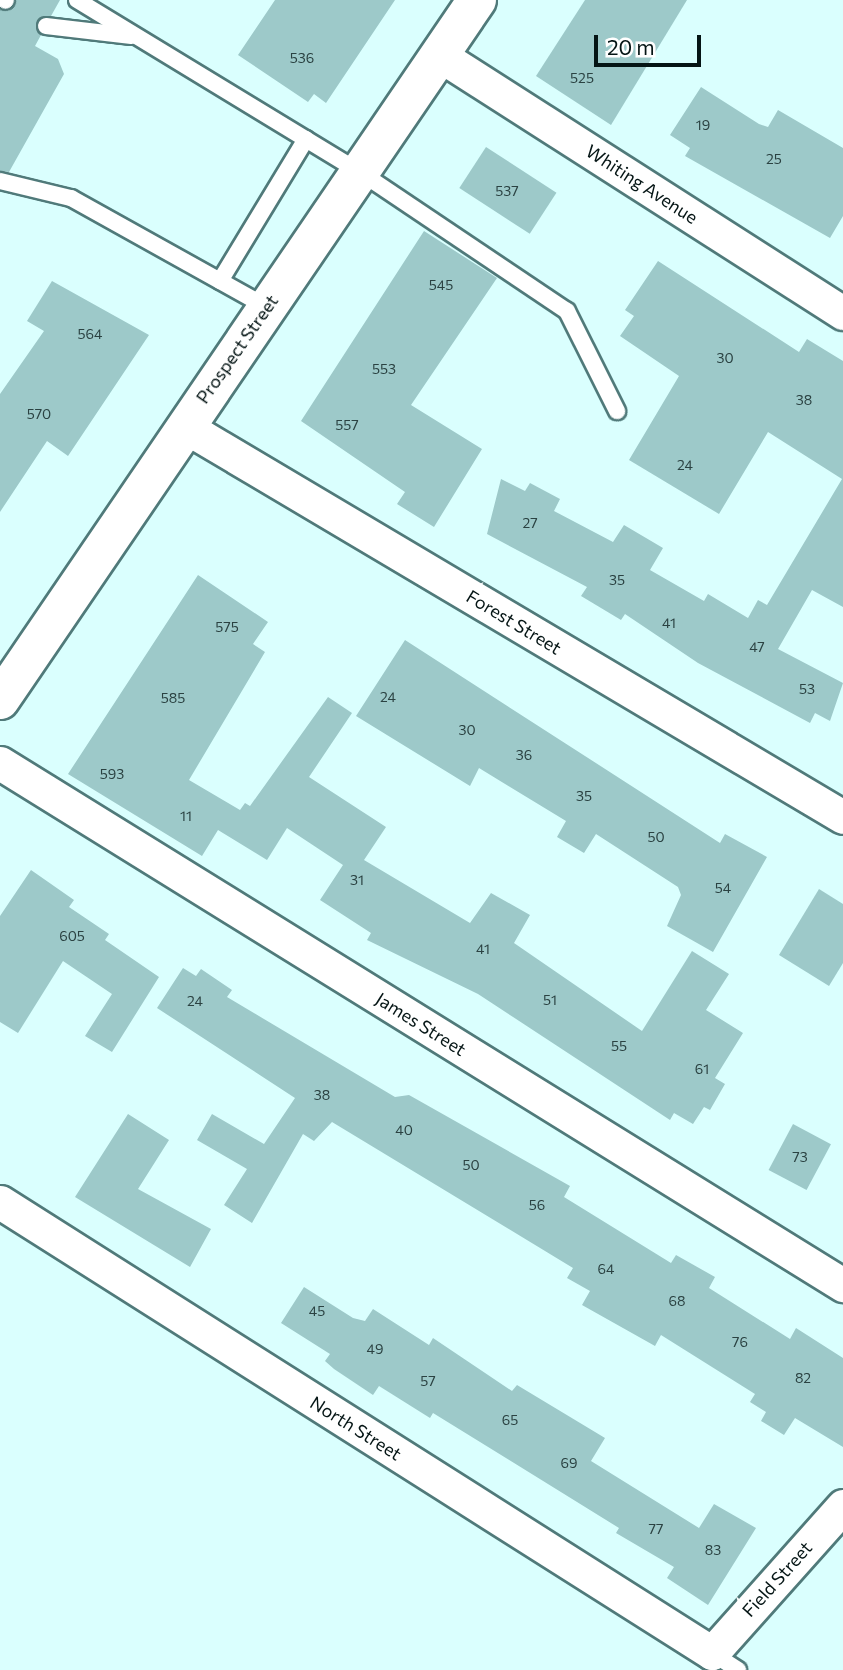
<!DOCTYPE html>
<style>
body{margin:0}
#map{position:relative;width:843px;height:1670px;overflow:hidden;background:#dafffe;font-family:Commissioner,sans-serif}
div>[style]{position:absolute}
.building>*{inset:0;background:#9dc9c9;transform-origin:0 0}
.roads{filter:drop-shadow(2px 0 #507a7a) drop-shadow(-2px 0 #507a7a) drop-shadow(0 2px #507a7a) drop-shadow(0 -2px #507a7a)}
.service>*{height:16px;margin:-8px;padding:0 8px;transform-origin:8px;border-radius:8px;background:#fff}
.minor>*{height:33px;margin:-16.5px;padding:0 16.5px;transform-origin:16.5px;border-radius:16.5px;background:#fff}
.secondary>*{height:38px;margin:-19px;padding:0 19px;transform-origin:19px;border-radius:19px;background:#fff}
span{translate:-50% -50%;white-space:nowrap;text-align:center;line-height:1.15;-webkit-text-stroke:7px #fff;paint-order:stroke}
.number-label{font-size:14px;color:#2b4242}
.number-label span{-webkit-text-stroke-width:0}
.street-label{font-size:18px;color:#051515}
.scale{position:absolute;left:594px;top:35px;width:107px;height:32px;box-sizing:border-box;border:4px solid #051515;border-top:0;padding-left:9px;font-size:21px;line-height:24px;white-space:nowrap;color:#051515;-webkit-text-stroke:5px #fff;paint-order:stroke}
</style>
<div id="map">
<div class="building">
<i style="clip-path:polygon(16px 0,60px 0,51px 16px,37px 20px,41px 35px,35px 46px,58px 59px,64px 74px,9px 172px,0 171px,0 9px,9px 11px)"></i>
<i style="clip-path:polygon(275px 0,395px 0,326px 103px,314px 94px,308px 102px,238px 55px)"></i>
<i style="clip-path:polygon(585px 0,687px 0,611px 125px,536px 76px)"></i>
<i style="clip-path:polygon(701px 87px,759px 124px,768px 127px,778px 110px,843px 148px,843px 216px,830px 238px,685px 156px,690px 148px,670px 135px)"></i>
<i style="left:486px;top:147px;width:84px;height:49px;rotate:33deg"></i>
<i style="clip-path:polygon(424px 231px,497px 278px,411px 405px,482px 449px,434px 527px,397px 504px,405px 492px,301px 421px)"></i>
<i style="clip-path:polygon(658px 261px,799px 352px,807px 339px,843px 361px,843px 607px,812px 590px,778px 649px,843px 683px,830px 721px,815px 713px,810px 723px,698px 663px,625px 614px,621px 620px,581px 596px,587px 587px,487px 534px,501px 479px,525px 491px,530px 483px,560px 499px,554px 511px,613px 542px,624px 525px,663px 548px,650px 570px,704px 601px,708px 594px,748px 618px,758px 600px,767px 605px,842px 479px,768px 432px,719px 514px,629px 460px,679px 376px,620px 336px,634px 316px,625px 310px)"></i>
<i style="clip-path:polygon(52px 281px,149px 335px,68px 456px,47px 441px,0 512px,0 394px,44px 331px,27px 321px)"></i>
<i style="clip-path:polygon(198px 575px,268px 622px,253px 644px,265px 652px,189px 780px,240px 810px,245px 803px,250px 806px,328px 697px,352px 713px,309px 777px,386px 827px,364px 860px,470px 923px,491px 893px,530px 915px,514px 943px,642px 1031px,692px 951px,729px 974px,706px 1010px,743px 1033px,715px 1078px,725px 1084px,710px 1110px,704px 1107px,693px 1124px,674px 1113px,670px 1120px,478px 994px,367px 940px,371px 933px,320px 900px,343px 865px,287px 828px,267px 860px,218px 830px,202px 856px,68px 774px)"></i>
<i style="clip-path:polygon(405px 640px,720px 843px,725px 834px,767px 857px,713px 952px,667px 926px,681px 895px,678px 887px,596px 834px,584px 853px,557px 837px,566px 821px,479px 768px,470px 786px,356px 716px)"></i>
<i style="clip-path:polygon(31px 870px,74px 900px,69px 907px,109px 934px,105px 940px,159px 977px,112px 1052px,85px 1036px,112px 994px,63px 961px,18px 1033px,0 1022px,0 916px)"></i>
<i style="clip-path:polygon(819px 889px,843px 904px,843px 963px,829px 986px,779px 955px)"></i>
<i style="clip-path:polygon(183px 968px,196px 976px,201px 969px,232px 990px,227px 997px,395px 1097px,409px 1095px,570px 1186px,564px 1197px,671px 1263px,676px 1255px,715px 1277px,709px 1288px,790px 1339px,796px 1328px,843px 1358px,843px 1447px,795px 1418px,784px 1435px,761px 1421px,766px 1412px,750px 1402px,755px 1394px,661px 1335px,655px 1346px,582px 1305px,590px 1291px,567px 1278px,573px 1268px,332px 1122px,314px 1141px,303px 1134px,252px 1223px,224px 1205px,247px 1169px,197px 1140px,212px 1114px,264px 1144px,295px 1098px,157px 1008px)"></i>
<i style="clip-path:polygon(128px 1114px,169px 1140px,138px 1189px,211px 1229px,190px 1267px,75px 1197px)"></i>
<i style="left:793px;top:1124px;width:43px;height:52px;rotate:28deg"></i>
<i style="clip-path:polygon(304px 1287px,353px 1318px,365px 1321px,373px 1309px,429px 1345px,433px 1338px,512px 1391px,517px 1385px,605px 1438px,591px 1461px,699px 1528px,714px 1504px,756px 1528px,708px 1605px,667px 1578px,674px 1567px,616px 1533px,619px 1528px,433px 1413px,430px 1418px,379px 1386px,373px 1395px,334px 1369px,325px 1361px,330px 1354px,281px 1323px)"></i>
</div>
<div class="roads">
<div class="service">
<i style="left:5px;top:0;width:1px;rotate:45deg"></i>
<i style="left:77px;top:0;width:331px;rotate:31.3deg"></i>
<i style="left:360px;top:172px;width:249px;rotate:33.9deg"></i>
<i style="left:567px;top:311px;width:112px;rotate:63.4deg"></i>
<i style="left:46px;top:26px;width:86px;rotate:6.7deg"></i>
<i style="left:0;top:181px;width:73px;rotate:13.5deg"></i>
<i style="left:71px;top:198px;width:224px;rotate:29.1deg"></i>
<i style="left:220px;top:281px;width:166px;rotate:-58.8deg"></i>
<i style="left:712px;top:1653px;width:31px;rotate:33deg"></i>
</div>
<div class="minor">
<i style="left:441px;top:56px;width:477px;rotate:32.6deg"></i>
<i style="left:184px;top:426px;width:766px;rotate:30.68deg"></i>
<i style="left:0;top:763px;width:992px;rotate:31.77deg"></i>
<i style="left:0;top:1202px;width:843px;rotate:32.35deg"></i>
<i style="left:712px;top:1653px;width:197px;rotate:-48.3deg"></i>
</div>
<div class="secondary">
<i style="left:0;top:700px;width:847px;rotate:-55.73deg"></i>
</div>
</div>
<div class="number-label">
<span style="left:302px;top:58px">536</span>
<span style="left:582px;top:78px">525</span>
<span style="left:703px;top:125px">19</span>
<span style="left:774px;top:159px">25</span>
<span style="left:507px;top:191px">537</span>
<span style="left:441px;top:285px">545</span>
<span style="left:90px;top:334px">564</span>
<span style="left:725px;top:358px">30</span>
<span style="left:384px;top:369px">553</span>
<span style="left:804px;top:400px">38</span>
<span style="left:39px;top:414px">570</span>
<span style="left:347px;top:425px">557</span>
<span style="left:685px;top:465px">24</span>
<span style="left:530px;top:523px">27</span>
<span style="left:617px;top:580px">35</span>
<span style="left:669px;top:623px">41</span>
<span style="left:227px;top:627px">575</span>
<span style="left:757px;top:647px">47</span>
<span style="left:807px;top:689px">53</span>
<span style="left:388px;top:697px">24</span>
<span style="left:173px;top:698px">585</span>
<span style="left:467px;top:730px">30</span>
<span style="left:524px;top:755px">36</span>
<span style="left:112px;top:774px">593</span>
<span style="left:584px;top:796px">35</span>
<span style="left:186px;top:816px">11</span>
<span style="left:656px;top:837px">50</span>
<span style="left:357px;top:880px">31</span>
<span style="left:723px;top:888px">54</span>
<span style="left:72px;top:936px">605</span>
<span style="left:483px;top:949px">41</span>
<span style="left:550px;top:1000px">51</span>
<span style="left:195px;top:1001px">24</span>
<span style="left:619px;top:1046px">55</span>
<span style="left:702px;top:1069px">61</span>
<span style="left:322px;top:1095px">38</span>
<span style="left:404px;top:1130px">40</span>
<span style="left:800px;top:1157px">73</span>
<span style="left:471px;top:1165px">50</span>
<span style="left:537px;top:1205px">56</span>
<span style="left:606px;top:1269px">64</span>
<span style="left:677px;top:1301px">68</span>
<span style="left:317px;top:1311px">45</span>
<span style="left:740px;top:1342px">76</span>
<span style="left:375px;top:1349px">49</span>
<span style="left:803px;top:1378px">82</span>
<span style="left:428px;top:1381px">57</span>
<span style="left:510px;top:1420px">65</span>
<span style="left:569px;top:1463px">69</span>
<span style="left:656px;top:1529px">77</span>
<span style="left:713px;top:1550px">83</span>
</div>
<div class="street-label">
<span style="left:642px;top:184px;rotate:33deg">Whiting Avenue</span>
<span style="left:237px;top:349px;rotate:-55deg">Prospect Street</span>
<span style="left:514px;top:622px;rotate:31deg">Forest Street</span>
<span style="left:421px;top:1024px;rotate:32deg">James Street</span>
<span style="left:356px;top:1428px;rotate:32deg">North Street</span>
<span style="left:777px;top:1579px;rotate:-48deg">Field Street</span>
</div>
<div class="scale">20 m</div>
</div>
